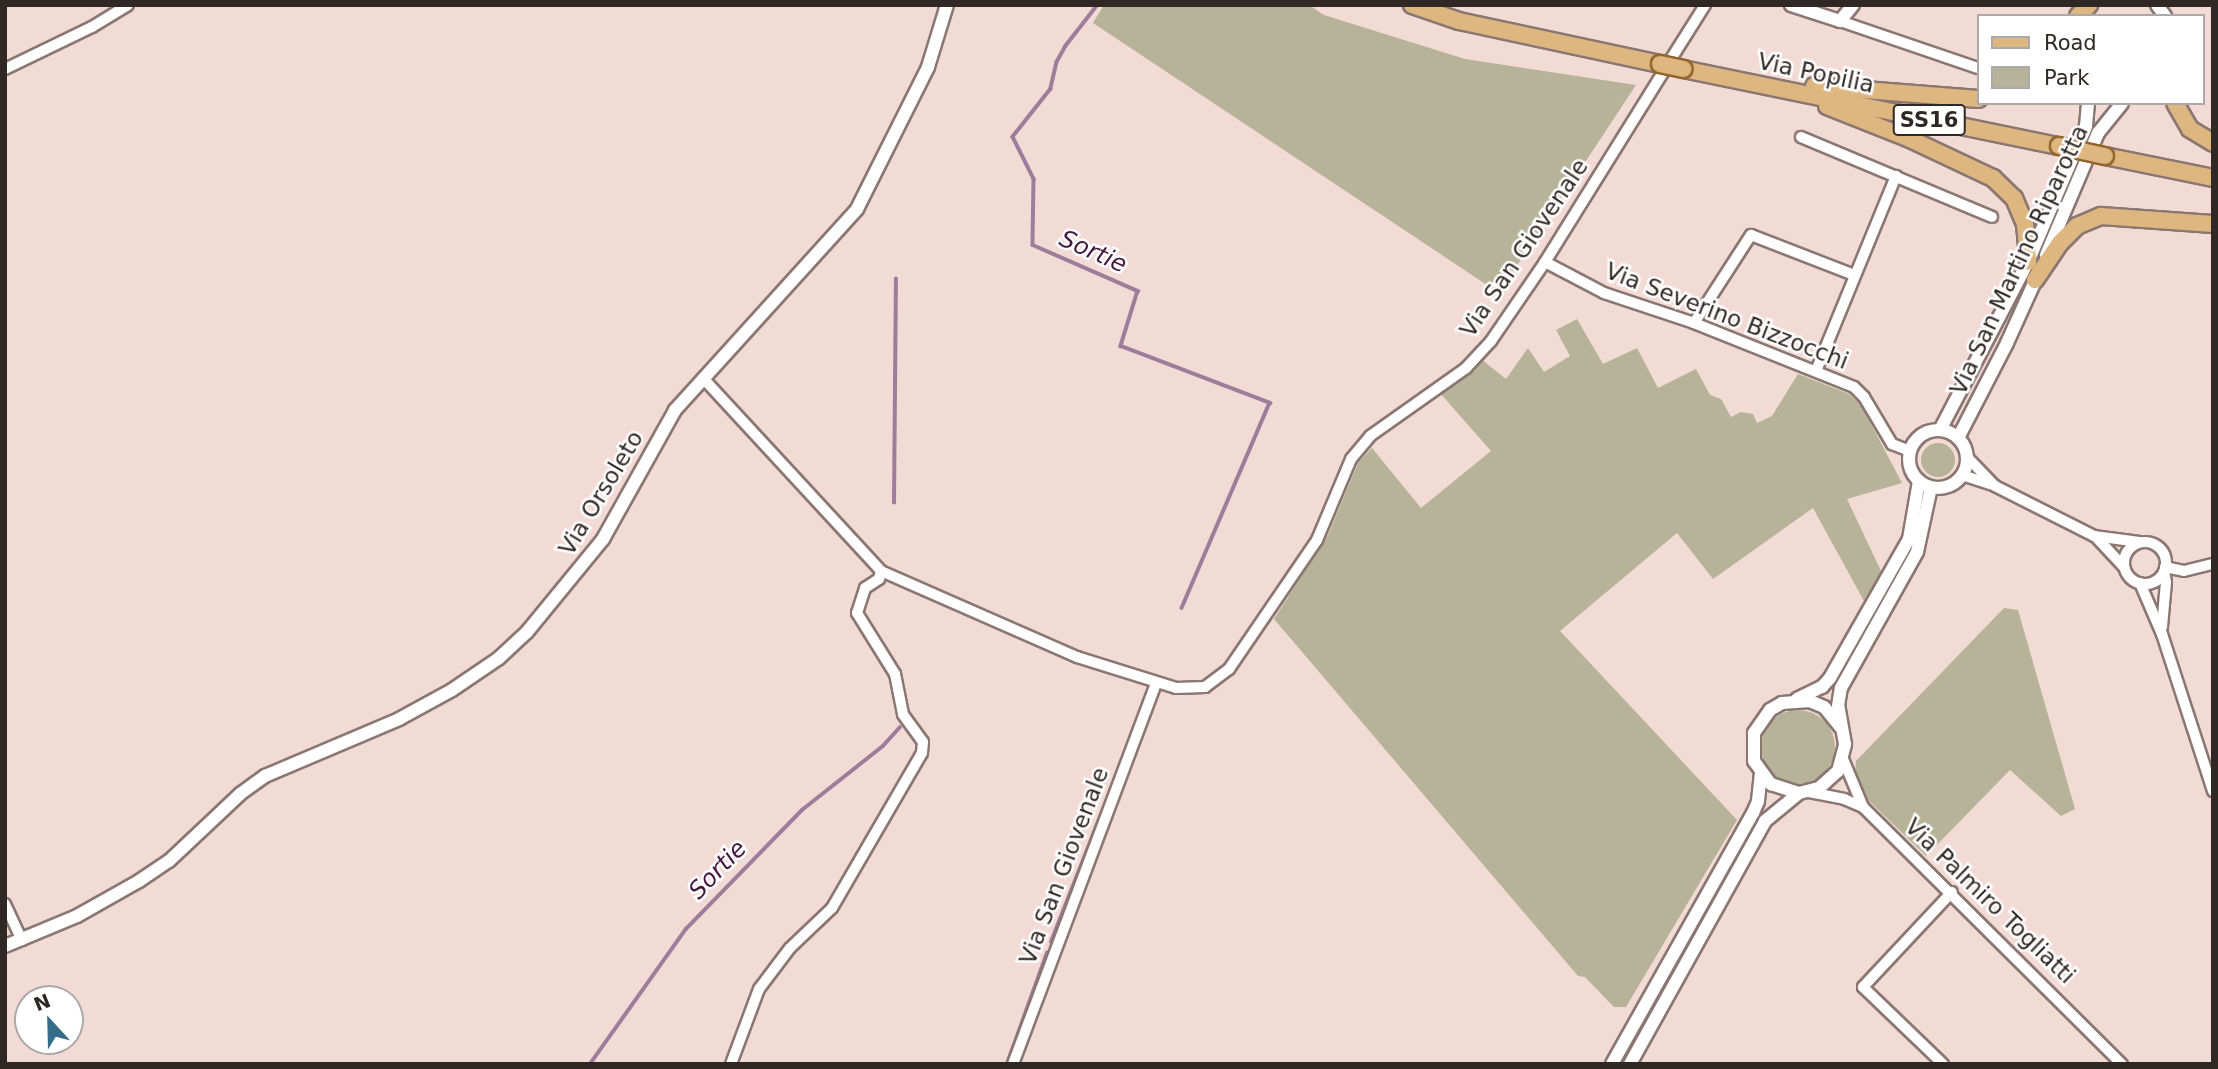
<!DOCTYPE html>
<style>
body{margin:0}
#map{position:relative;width:2218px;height:1069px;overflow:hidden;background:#f2dbd5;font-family:"DejaVu Sans",sans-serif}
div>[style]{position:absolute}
.green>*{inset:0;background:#b6b398}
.round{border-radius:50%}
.stream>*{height:3.5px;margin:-1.75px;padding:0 1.75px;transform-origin:1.75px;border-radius:1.75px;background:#9f7d9a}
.roads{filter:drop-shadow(2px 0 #8b7771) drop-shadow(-2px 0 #8b7771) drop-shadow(0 2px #8b7771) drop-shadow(0 -2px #8b7771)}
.minor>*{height:10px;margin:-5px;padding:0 5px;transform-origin:5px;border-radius:5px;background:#fff}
.minor>.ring{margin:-5px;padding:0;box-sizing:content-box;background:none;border:10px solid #fff;border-radius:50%}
.tertiary>*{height:12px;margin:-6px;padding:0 6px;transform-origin:6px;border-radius:6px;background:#fff}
.tertiary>.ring{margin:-6px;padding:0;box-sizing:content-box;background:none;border:12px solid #fff;border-radius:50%}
.primary>*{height:16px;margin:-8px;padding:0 8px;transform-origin:8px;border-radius:8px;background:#ddb680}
.bridges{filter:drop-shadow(2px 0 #92642a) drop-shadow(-2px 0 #92642a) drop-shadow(0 2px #92642a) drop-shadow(0 -2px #92642a)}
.primary-bridge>*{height:16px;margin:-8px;padding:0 8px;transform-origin:8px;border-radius:8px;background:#ddb680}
span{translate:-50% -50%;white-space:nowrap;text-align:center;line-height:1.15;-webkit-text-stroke:5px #fff;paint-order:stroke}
.shield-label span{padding:2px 5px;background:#fff;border:2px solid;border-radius:5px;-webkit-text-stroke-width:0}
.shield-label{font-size:21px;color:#302825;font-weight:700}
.street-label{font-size:23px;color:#302825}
.water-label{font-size:24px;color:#43173f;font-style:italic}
.frame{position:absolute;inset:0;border:7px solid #302825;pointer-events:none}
.legend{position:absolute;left:1977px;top:14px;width:228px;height:91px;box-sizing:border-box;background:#fff;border:2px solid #aca9a8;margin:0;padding:9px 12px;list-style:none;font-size:21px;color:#302825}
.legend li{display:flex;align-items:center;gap:14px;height:35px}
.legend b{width:35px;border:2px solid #aca9a8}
.north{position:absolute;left:14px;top:985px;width:70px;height:70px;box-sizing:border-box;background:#fff;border:2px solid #aca9a8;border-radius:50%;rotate:338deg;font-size:19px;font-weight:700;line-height:28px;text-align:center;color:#302825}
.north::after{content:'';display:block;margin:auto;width:24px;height:32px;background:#356c87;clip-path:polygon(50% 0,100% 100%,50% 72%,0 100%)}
</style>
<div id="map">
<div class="green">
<i style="clip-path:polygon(1104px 5px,1309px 5px,1324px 15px,1465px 59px,1636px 85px,1499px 293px,1093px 23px)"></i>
<i style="clip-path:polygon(1577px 319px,1603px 364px,1637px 348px,1658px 388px,1696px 369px,1710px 395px,1721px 399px,1731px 417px,1741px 412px,1753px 414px,1757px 423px,1772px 416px,1798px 374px,1849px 394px,1861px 405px,1902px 483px,1847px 499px,1881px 571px,1864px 601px,1813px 508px,1713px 579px,1677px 533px,1560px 631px,1737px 820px,1626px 1007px,1614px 1007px,1585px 977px,1578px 976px,1274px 619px,1328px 535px,1358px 463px,1372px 448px,1421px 508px,1491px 451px,1440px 393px,1482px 360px,1506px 379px,1528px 348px,1544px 372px,1570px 356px,1556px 330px)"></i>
<i class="round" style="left:1921px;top:443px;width:34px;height:34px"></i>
<i style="clip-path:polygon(2004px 608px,2018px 610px,2075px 809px,2061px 816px,2010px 770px,1926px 856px,1864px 796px,1855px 777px,1856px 761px)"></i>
<i class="round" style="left:1761px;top:710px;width:74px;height:74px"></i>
</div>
<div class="stream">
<i style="left:1098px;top:5px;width:52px;rotate:128deg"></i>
<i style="left:1066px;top:46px;width:18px;rotate:119deg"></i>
<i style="left:1057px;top:62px;width:28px;rotate:103deg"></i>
<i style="left:1051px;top:89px;width:61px;rotate:128.4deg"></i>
<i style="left:1013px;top:137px;width:47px;rotate:63.4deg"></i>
<i style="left:1034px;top:179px;width:66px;rotate:90.9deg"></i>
<i style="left:1033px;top:245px;width:115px;rotate:23.7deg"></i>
<i style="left:1138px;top:291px;width:58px;rotate:107.2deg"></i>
<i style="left:1121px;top:346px;width:160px;rotate:20.9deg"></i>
<i style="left:1270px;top:403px;width:223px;rotate:113.2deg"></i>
<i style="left:894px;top:503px;width:224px;rotate:-89.5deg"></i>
<i style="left:1051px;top:942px;width:134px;rotate:-68.6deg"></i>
<i style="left:590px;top:1064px;width:166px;rotate:-54.6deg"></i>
<i style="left:686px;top:929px;width:166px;rotate:-45.7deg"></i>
<i style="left:802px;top:810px;width:103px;rotate:-38.3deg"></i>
<i style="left:883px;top:746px;width:25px;rotate:-48deg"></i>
<i style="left:1007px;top:1064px;width:118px;rotate:-70.2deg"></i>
</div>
<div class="roads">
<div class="minor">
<i style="left:1840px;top:21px;width:146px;rotate:18.8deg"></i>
<i style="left:1671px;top:59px;width:64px;rotate:-57.8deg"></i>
<i style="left:5px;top:69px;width:97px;rotate:-25.8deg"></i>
<i style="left:92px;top:27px;width:42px;rotate:-31.4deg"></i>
<i style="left:1801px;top:137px;width:207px;rotate:22.7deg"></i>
<i style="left:1545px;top:262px;width:67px;rotate:27.7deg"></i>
<i style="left:1604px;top:293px;width:95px;rotate:18.4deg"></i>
<i style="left:1694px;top:323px;width:172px;rotate:21.8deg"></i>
<i style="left:1854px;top:387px;width:14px;rotate:45deg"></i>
<i style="left:1864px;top:397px;width:55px;rotate:59.2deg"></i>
<i style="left:1892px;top:444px;width:19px;rotate:21deg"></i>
<i style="left:1694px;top:323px;width:105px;rotate:-57.1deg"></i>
<i style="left:1751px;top:235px;width:110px;rotate:21.2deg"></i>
<i style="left:1816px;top:371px;width:211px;rotate:-67.7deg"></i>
<i style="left:703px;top:378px;width:263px;rotate:47.3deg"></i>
<i style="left:881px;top:571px;width:214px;rotate:23.7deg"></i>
<i style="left:1077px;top:657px;width:104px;rotate:17.4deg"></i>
<i style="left:1176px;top:688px;width:29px;rotate:-2deg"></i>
<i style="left:1205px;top:687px;width:30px;rotate:-37deg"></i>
<i style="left:1229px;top:669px;width:156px;rotate:-55.7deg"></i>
<i style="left:1317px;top:540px;width:88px;rotate:-67.2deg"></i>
<i style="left:1351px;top:459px;width:30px;rotate:-50deg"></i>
<i style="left:1370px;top:436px;width:118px;rotate:-35.3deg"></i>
<i style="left:1466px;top:368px;width:37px;rotate:-47deg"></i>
<i style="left:1491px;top:341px;width:96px;rotate:-55.6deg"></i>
<i style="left:1545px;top:262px;width:225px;rotate:-58.1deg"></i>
<i style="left:1967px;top:457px;width:37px;rotate:46deg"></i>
<i style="left:1962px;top:475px;width:35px;rotate:18deg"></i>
<i style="left:1995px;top:486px;width:111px;rotate:26.8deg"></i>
<i style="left:2094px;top:536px;width:46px;rotate:7.4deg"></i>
<i style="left:2096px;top:537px;width:41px;rotate:47deg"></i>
<i class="ring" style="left:2124px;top:542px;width:32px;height:32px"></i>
<i style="left:2165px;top:567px;width:19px;rotate:12deg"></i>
<i style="left:2184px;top:571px;width:30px;rotate:-14deg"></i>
<i style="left:2140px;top:583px;width:56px;rotate:66.7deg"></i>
<i style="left:2162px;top:634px;width:165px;rotate:72deg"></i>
<i style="left:2162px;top:627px;width:45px;rotate:-84.9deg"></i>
<i style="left:2166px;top:582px;width:11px;rotate:-100deg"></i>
<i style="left:1843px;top:759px;width:52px;rotate:67.4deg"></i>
<i style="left:1863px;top:807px;width:365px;rotate:44.8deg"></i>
<i style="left:1809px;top:792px;width:36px;rotate:11deg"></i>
<i style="left:1844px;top:799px;width:21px;rotate:23deg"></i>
<i style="left:5px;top:904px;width:40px;rotate:65deg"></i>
<i style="left:731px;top:1064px;width:80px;rotate:-69.5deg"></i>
<i style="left:759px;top:989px;width:51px;rotate:-52.9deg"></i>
<i style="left:790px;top:948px;width:58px;rotate:-43.6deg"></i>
<i style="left:832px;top:908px;width:179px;rotate:-59.9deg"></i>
<i style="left:922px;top:753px;width:11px;rotate:-85deg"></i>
<i style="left:923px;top:742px;width:34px;rotate:-126deg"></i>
<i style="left:903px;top:714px;width:41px;rotate:-101.3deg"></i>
<i style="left:895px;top:674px;width:72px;rotate:-121.9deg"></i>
<i style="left:857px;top:613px;width:26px;rotate:-72deg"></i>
<i style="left:865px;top:588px;width:17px;rotate:-33deg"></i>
<i style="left:879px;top:579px;width:8px;rotate:-76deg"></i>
<i style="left:1013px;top:1064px;width:407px;rotate:-69.4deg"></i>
<i style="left:1943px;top:1064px;width:111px;rotate:-136.1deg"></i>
<i style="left:1863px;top:987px;width:130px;rotate:-46.9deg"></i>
</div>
<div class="tertiary">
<i style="left:1791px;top:5px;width:52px;rotate:18.1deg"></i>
<i style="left:1840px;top:21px;width:21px;rotate:-51deg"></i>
<i style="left:2157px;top:5px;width:14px;rotate:54deg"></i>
<i style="left:2046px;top:255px;width:133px;rotate:-66.9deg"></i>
<i style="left:2098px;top:133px;width:38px;rotate:-51deg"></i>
<i style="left:1940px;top:430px;width:190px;rotate:-62.4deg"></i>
<i style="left:2028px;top:262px;width:148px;rotate:-66.9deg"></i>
<i style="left:2086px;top:126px;width:23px;rotate:-85deg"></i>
<i class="ring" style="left:1909px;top:430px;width:46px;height:46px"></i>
<i style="left:1958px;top:438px;width:107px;rotate:-62.7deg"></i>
<i style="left:2007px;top:343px;width:78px;rotate:-65.7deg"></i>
<i style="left:1797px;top:699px;width:28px;rotate:-26deg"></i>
<i style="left:1822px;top:687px;width:12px;rotate:-48deg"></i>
<i style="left:1830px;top:678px;width:160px;rotate:-60.4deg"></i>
<i style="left:1909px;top:539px;width:59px;rotate:-80.2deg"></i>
<i style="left:1842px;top:729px;width:28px;rotate:-129deg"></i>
<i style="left:1824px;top:707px;width:15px;rotate:-157deg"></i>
<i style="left:1810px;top:701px;width:28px;rotate:176deg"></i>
<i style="left:1782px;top:703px;width:14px;rotate:150deg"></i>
<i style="left:1770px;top:710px;width:28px;rotate:125deg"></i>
<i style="left:1754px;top:733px;width:28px;rotate:90deg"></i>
<i style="left:1754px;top:761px;width:29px;rotate:54deg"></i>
<i style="left:1771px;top:784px;width:29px;rotate:18deg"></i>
<i style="left:1799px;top:793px;width:21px;rotate:-14deg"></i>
<i style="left:1819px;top:788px;width:25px;rotate:-42deg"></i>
<i style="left:1838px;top:771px;width:28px;rotate:-75deg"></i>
<i style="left:1845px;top:744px;width:39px;rotate:-100deg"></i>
<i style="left:1838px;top:706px;width:18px;rotate:-81deg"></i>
<i style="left:1841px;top:688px;width:156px;rotate:-60.8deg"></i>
<i style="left:1917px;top:552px;width:66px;rotate:-77.8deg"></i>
<i style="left:5px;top:946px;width:78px;rotate:-22.6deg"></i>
<i style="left:77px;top:916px;width:71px;rotate:-29.4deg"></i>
<i style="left:139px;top:881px;width:36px;rotate:-34deg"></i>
<i style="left:169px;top:861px;width:98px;rotate:-43.3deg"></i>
<i style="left:240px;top:794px;width:31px;rotate:-36deg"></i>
<i style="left:265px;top:776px;width:146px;rotate:-23deg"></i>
<i style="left:399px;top:719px;width:60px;rotate:-28.7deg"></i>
<i style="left:452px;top:690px;width:57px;rotate:-34.2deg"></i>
<i style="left:499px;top:658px;width:38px;rotate:-43deg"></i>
<i style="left:527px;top:632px;width:120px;rotate:-50.7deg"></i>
<i style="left:603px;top:539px;width:148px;rotate:-60.8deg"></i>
<i style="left:675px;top:410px;width:271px;rotate:-47.8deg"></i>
<i style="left:857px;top:209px;width:159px;rotate:-63.4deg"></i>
<i style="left:928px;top:67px;width:65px;rotate:-73deg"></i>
<i style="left:1612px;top:1064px;width:288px;rotate:-60.7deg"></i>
<i style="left:1753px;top:813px;width:13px;rotate:-67deg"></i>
<i style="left:1758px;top:801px;width:27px;rotate:-84deg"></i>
<i style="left:1630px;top:1064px;width:278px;rotate:-60.9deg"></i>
<i style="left:1765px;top:821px;width:44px;rotate:-39.5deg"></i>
</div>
<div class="primary">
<i style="left:1412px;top:5px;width:50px;rotate:18.8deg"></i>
<i style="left:1459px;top:21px;width:206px;rotate:12.1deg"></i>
<i style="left:2078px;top:16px;width:16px;rotate:-45deg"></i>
<i style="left:1683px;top:69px;width:384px;rotate:11.6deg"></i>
<i style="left:1814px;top:86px;width:165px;rotate:4.5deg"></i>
<i style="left:2175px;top:103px;width:30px;rotate:60deg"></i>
<i style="left:2190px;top:129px;width:27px;rotate:31deg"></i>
<i style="left:1827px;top:106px;width:89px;rotate:21.7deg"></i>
<i style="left:1910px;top:139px;width:92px;rotate:25.2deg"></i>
<i style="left:1993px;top:178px;width:29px;rotate:44deg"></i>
<i style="left:2014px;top:198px;width:28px;rotate:67deg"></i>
<i style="left:2025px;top:224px;width:38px;rotate:85deg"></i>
<i style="left:2105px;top:156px;width:110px;rotate:11.5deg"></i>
<i style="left:2035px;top:280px;width:45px;rotate:-56deg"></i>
<i style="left:2060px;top:243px;width:24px;rotate:-45deg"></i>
<i style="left:2077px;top:226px;width:26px;rotate:-23deg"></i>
<i style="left:2101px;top:216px;width:112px;rotate:4.1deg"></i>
</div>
</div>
<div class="bridges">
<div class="primary-bridge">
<i style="left:1660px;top:64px;width:24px;rotate:12deg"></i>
<i style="left:2059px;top:146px;width:47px;rotate:12.3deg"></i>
</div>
</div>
<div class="shield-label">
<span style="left:1929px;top:120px">SS16</span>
</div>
<div class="street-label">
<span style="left:1816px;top:73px;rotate:12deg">Via Popilia</span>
<span style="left:1524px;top:248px;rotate:-56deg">Via San Giovenale</span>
<span style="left:2019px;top:260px;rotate:-65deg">Via San Martino Riparotta</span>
<span style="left:1727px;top:316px;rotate:21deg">Via Severino Bizzocchi</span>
<span style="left:601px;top:493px;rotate:-59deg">Via Orsoleto</span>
<span style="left:1064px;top:866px;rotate:-69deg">Via San Giovenale</span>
<span style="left:1990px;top:901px;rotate:44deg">Via Palmiro Togliatti</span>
</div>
<div class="water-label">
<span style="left:1093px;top:252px;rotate:24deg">Sortie</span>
<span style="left:718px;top:870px;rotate:-46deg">Sortie</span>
</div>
<div class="frame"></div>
<ul class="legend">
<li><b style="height:9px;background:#ddb680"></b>Road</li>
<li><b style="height:19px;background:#b6b398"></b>Park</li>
</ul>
<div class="north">N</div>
</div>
